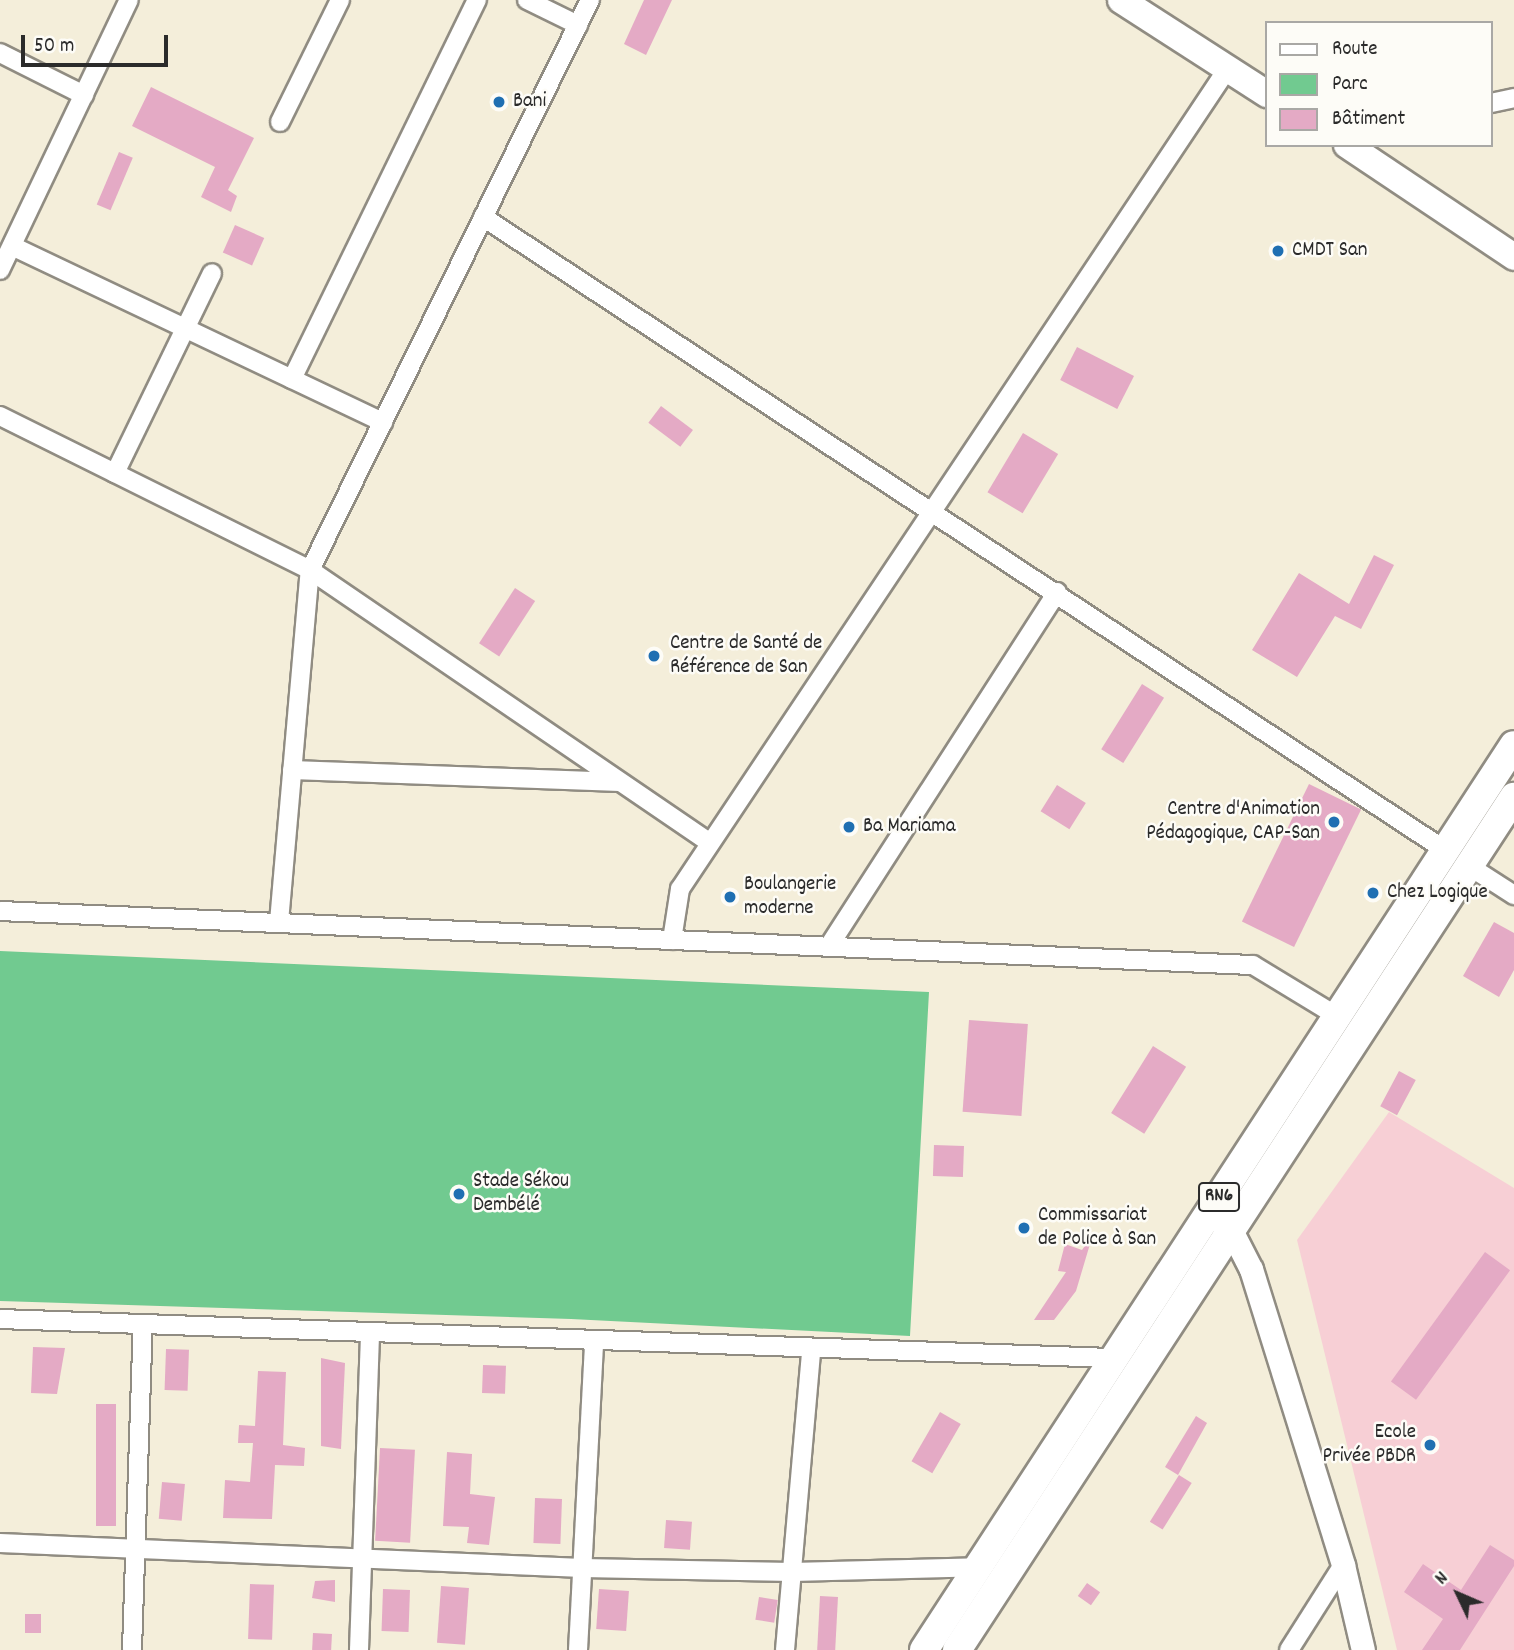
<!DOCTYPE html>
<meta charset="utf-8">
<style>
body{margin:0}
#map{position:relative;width:1514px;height:1650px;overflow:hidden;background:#f4eeda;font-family:Dekko,sans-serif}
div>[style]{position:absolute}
.built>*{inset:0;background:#f7cfd5}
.green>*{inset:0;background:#71ca90}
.building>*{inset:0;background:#e4aac5;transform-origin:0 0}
.roads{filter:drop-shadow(2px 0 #908c82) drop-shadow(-2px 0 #908c82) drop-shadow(0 2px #908c82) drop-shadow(0 -2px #908c82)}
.minor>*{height:18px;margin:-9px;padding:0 9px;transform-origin:9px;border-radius:9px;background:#fff}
.tertiary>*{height:23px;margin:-11.5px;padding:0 11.5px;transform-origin:11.5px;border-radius:11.5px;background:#fff}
.secondary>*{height:26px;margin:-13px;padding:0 13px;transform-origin:13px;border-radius:13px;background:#fff}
.primary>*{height:28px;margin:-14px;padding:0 14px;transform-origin:14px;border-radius:14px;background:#fff}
.dots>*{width:19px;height:19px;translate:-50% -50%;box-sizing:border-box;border:4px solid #fdfcf7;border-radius:50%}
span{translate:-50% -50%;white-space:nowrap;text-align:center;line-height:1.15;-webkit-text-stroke:5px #fdfcf7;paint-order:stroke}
.shield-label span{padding:2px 5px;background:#fdfcf7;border:2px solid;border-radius:5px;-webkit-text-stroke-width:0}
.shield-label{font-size:19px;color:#2b2b2b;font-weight:700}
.poi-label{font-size:21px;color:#2b2b2b}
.left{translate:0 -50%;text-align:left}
.right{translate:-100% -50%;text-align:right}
.legend{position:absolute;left:1265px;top:21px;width:228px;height:126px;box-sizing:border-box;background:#fdfcf7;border:2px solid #a9a8a5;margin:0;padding:9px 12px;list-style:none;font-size:21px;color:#2b2b2b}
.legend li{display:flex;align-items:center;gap:14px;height:35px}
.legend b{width:35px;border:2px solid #a9a8a5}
.north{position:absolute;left:1423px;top:1559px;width:70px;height:70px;-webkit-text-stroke:5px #fdfcf7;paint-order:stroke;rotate:314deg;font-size:19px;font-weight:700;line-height:28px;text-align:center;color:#2b2b2b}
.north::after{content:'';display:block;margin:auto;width:24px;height:32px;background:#2b2b2b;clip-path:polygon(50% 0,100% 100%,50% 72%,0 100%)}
.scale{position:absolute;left:21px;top:35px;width:147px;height:32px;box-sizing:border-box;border:4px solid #2b2b2b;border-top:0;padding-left:9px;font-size:21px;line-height:24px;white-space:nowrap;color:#2b2b2b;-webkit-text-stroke:5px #fdfcf7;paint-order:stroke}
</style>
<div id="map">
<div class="built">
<i style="clip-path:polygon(1389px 1112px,1514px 1188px,1514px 1650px,1397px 1650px,1297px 1240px)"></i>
</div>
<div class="green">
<i style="clip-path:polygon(0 951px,929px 992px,910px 1336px,571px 1319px,0 1301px)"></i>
</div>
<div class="building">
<i style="clip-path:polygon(644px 0,672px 0,646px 55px,624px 44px)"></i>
<i style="clip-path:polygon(151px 87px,254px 138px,228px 190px,237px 196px,231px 212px,201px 197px,215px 167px,132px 126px)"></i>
<i style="left:119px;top:152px;width:15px;height:57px;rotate:23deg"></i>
<i style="left:235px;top:225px;width:32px;height:30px;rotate:24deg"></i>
<i style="left:1077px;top:347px;width:64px;height:37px;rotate:27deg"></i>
<i style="left:661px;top:406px;width:40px;height:21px;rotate:37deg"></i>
<i style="left:1023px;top:433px;width:41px;height:69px;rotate:31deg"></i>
<i style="clip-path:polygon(1374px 555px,1394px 565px,1361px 629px,1335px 616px,1297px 677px,1252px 650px,1299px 573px,1349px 604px)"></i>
<i style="left:515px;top:588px;width:24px;height:66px;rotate:33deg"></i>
<i style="left:1142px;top:684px;width:26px;height:77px;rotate:32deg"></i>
<i style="left:1309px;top:784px;width:58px;height:153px;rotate:26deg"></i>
<i style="left:1057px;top:785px;width:34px;height:31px;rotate:32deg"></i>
<i style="clip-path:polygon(1494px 922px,1514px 933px,1514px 970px,1499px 997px,1463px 976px)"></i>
<i style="left:969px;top:1020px;width:59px;height:92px;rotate:4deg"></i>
<i style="left:1153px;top:1046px;width:39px;height:79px;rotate:32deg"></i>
<i style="left:1399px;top:1071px;width:19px;height:40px;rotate:28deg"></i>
<i style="left:934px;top:1145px;width:30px;height:31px;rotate:2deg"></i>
<i style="clip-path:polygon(1087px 1243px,1090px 1244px,1076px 1291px,1054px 1320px,1034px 1320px,1066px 1272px,1058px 1271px,1065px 1244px,1082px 1250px)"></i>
<i style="left:1485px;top:1252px;width:31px;height:160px;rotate:36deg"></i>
<i style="clip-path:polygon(33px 1347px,65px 1348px,57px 1394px,31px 1393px)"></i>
<i style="left:166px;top:1349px;width:23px;height:41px;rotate:2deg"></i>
<i style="clip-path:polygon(321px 1358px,345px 1363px,341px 1449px,321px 1446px)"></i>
<i style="left:483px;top:1365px;width:23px;height:28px;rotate:2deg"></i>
<i style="clip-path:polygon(258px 1371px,286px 1372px,283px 1445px,305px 1448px,304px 1466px,275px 1465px,272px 1519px,223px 1518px,225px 1480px,250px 1482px,253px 1443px,238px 1443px,239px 1425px,255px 1426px)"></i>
<i style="left:96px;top:1404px;width:20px;height:122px"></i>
<i style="left:940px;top:1412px;width:24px;height:57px;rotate:30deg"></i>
<i style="clip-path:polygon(1196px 1416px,1207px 1423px,1178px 1475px,1165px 1467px)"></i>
<i style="left:380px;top:1448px;width:35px;height:93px;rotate:3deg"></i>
<i style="clip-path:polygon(447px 1452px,472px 1454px,470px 1494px,495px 1497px,489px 1545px,467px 1543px,469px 1527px,443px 1526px)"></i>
<i style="left:1179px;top:1475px;width:15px;height:55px;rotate:32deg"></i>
<i style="left:162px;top:1482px;width:23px;height:37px;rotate:5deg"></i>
<i style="left:535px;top:1498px;width:27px;height:45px;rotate:2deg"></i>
<i style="left:666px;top:1520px;width:26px;height:28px;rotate:4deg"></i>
<i style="clip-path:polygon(1490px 1545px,1514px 1560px,1514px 1566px,1476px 1625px,1460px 1650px,1422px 1650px,1443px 1619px,1404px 1592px,1423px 1564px,1461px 1590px)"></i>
<i style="clip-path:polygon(335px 1580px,335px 1602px,312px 1598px,315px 1581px)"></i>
<i style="left:1087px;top:1583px;width:16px;height:16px;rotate:35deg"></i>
<i style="left:250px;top:1584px;width:24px;height:55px;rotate:2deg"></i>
<i style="left:441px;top:1586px;width:28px;height:57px;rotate:4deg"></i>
<i style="left:383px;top:1589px;width:27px;height:42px;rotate:2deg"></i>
<i style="left:599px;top:1589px;width:30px;height:40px;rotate:4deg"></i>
<i style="left:820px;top:1596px;width:18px;height:54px;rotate:3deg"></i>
<i style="left:759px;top:1597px;width:19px;height:23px;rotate:9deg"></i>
<i style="left:25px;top:1614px;width:16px;height:19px"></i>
<i style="left:313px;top:1633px;width:19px;height:17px;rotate:3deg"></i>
</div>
<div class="roads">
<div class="minor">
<i style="left:527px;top:0;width:57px;rotate:26.1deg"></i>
<i style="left:0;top:53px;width:94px;rotate:26.6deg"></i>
<i style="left:1491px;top:103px;width:24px;rotate:-12deg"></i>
<i style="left:280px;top:122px;width:136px;rotate:-63.8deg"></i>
<i style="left:483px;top:217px;width:1152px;rotate:33.35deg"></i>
<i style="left:12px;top:246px;width:411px;rotate:25.4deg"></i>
<i style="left:0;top:270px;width:299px;rotate:-64.5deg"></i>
<i style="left:292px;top:379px;width:422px;rotate:-64deg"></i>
<i style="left:0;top:416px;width:346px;rotate:26.4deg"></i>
<i style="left:310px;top:570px;width:484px;rotate:34.3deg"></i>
<i style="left:115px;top:473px;width:222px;rotate:-64.1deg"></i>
<i style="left:292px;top:770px;width:328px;rotate:2.1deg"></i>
<i style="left:1469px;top:866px;width:54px;rotate:32.8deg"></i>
<i style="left:0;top:911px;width:1254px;rotate:2.47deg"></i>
<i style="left:1253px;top:965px;width:98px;rotate:31.3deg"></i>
<i style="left:279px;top:922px;width:353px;rotate:-85deg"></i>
<i style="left:310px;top:570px;width:635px;rotate:-63.84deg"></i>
<i style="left:672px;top:940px;width:52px;rotate:-81.1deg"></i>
<i style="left:680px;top:889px;width:987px;rotate:-56.28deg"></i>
<i style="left:829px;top:946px;width:421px;rotate:-57.2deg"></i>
<i style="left:0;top:1319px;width:1115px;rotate:2.01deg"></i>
<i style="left:0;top:1543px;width:583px;rotate:2.46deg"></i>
<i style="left:582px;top:1568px;width:210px;rotate:1.1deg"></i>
<i style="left:792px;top:1572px;width:186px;rotate:-1.5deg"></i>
<i style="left:132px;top:1650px;width:326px;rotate:-88.1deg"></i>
<i style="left:359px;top:1650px;width:317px;rotate:-88deg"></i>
<i style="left:578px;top:1650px;width:308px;rotate:-87deg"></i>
<i style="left:785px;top:1650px;width:301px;rotate:-85deg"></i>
<i style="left:1289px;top:1650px;width:101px;rotate:-57.6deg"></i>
</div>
<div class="tertiary">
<i style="left:1219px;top:1221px;width:15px;rotate:37deg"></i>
<i style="left:1231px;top:1230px;width:44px;rotate:62.9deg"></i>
<i style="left:1251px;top:1269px;width:310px;rotate:72.7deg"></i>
<i style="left:1343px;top:1565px;width:87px;rotate:76.8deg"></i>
</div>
<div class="secondary">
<i style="left:1121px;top:0;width:174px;rotate:32.8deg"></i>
<i style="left:1347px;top:145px;width:201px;rotate:33.8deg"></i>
</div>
<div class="primary">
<i style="left:924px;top:1650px;width:1080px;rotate:-56.9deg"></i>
<i style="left:957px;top:1650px;width:1019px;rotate:-56.86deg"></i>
</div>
</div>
<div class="dots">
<i style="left:499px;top:102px;background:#1f6fb2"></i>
<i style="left:1278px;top:251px;background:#1f6fb2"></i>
<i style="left:654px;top:656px;background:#1f6fb2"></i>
<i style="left:1334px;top:822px;background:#1f6fb2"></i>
<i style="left:849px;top:827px;background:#1f6fb2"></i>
<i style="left:1373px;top:893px;background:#1f6fb2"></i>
<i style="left:730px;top:897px;background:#1f6fb2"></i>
<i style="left:459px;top:1194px;background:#1f6fb2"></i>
<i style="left:1024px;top:1228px;background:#1f6fb2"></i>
<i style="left:1430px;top:1445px;background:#1f6fb2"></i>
</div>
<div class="shield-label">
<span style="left:1219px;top:1197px">RN6</span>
</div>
<div class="poi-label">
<span class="left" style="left:513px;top:102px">Bani</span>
<span class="left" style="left:1292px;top:251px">CMDT San</span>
<span class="left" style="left:670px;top:656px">Centre de Santé de<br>Référence de San</span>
<span class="right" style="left:1320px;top:822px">Centre d'Animation<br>Pédagogique, CAP-San</span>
<span class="left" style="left:863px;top:827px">Ba Mariama</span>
<span class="left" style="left:744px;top:897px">Boulangerie<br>moderne</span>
<span class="left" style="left:1387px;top:893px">Chez Logique</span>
<span class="left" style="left:473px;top:1194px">Stade Sékou<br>Dembélé</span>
<span class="left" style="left:1038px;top:1228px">Commissariat<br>de Police à San</span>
<span class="right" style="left:1416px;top:1445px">Ecole<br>Privée PBDR</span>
</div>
<ul class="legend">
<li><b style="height:9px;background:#fff"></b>Route</li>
<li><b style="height:19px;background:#71ca90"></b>Parc</li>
<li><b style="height:19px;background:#e4aac5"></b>Bâtiment</li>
</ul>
<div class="north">N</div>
<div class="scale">50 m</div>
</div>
